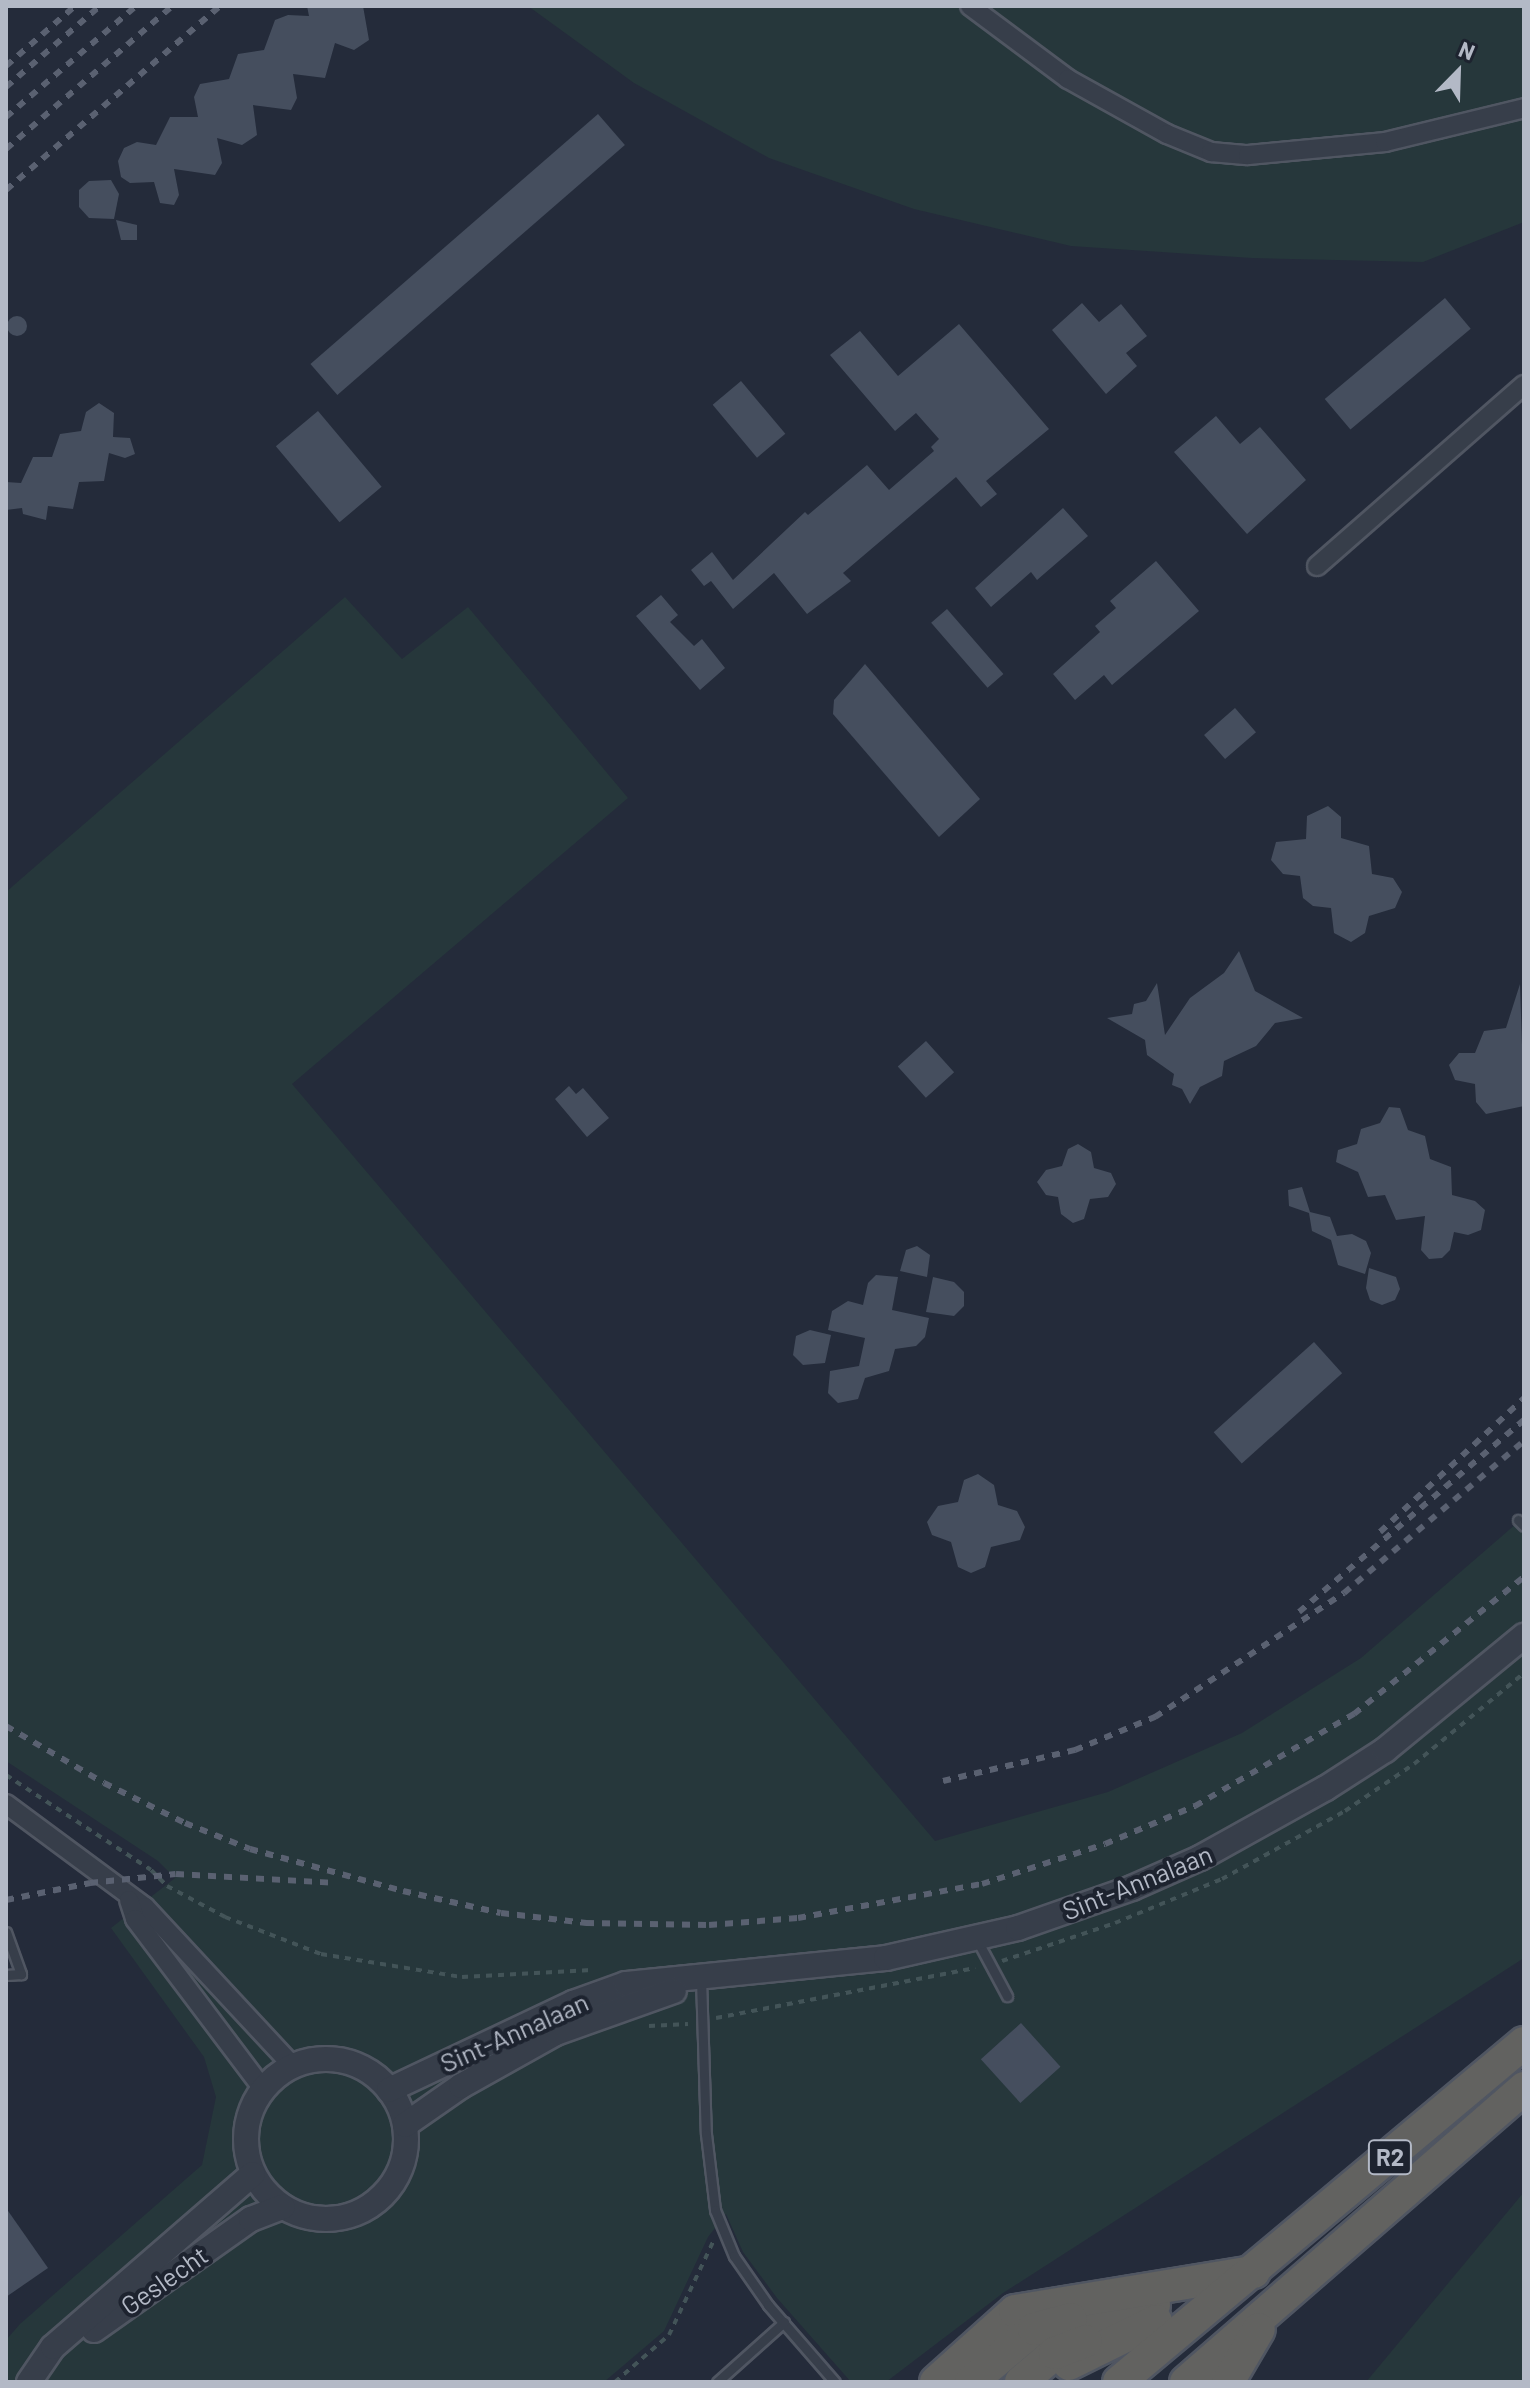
<!DOCTYPE html>
<style>
body{margin:0}
#map{position:relative;width:1530px;height:2388px;overflow:hidden;background:#242b3a;font-family:Barlow,sans-serif}
div>[style]{position:absolute}
.green>*{inset:0;background:#26373b}
.building>*{inset:0;background:#454e5e;transform-origin:0 0}
.round{border-radius:50%}
.path>*{height:4px;margin-top:-2px;transform-origin:0;background:repeating-linear-gradient(90deg,#435458 0 6px,transparent 0 12px)}
.roads{filter:drop-shadow(2px 0 #505662) drop-shadow(-2px 0 #505662) drop-shadow(0 2px #505662) drop-shadow(0 -2px #505662)}
.service>*{height:9px;margin:-4.5px;padding:0 4.5px;transform-origin:4.5px;border-radius:4.5px;background:#373e4a}
.minor>*{height:18px;margin:-9px;padding:0 9px;transform-origin:9px;border-radius:9px;background:#373e4a}
.tertiary>*{height:24px;margin:-12px;padding:0 12px;transform-origin:12px;border-radius:12px;background:#373e4a}
.tertiary>.ring{margin:-12px;padding:0;box-sizing:content-box;background:none;border:24px solid #373e4a;border-radius:50%}
.trunk>*{height:32px;margin:-16px;padding:0 16px;transform-origin:16px;border-radius:16px;background:#626260}
.rail>*{height:6px;margin-top:-3px;transform-origin:0;background:repeating-linear-gradient(90deg,#5a6171 0 8px,transparent 0 16px)}
span{translate:-50% -50%;white-space:nowrap;text-align:center;line-height:1.15;-webkit-text-stroke:8px #1d232f;paint-order:stroke}
.shield-label span{padding:2px 6px;background:#1d232f;border:2px solid;border-radius:6px;-webkit-text-stroke-width:0}
.shield-label{font-size:24px;color:#b3b9c6;font-weight:700}
.street-label{font-size:26px;color:#b3b9c6}
.frame{position:absolute;inset:0;border:8px solid #b3b9c6;pointer-events:none}
.north{position:absolute;left:1418px;top:32px;width:80px;height:80px;-webkit-text-stroke:6px #1d232f;paint-order:stroke;rotate:23deg;font-size:22px;font-weight:700;line-height:32px;text-align:center;color:#b3b9c6}
.north::after{content:'';display:block;margin:auto;width:28px;height:36px;background:#b3b9c6;clip-path:polygon(50% 0,100% 100%,50% 72%,0 100%)}
</style>
<div id="map">
<div class="green">
<i style="clip-path:polygon(528px 6px,1524px 6px,1524px 222px,1423px 262px,1252px 258px,1071px 246px,914px 209px,769px 158px,634px 83px)"></i>
<i style="clip-path:polygon(345px 597px,402px 659px,468px 607px,628px 798px,292px 1084px,935px 1841px,1108px 1792px,1242px 1733px,1361px 1658px,1524px 1517px,1524px 1958px,1003px 2293px,886px 2382px,851px 2382px,777px 2298px,743px 2252px,726px 2214px,708px 2237px,664px 2331px,604px 2382px,6px 2382px,6px 2340px,20px 2324px,202px 2165px,216px 2097px,204px 2057px,111px 1928px,175px 1878px,158px 1861px,6px 1761px,6px 892px)"></i>
<i style="clip-path:polygon(1524px 2192px,1524px 2382px,1366px 2382px)"></i>
</div>
<div class="building">
<i style="clip-path:polygon(307px 6px,363px 6px,369px 40px,354px 50px,335px 43px,325px 78px,293px 74px,297px 98px,291px 110px,253px 105px,257px 135px,242px 145px,217px 138px,222px 163px,215px 175px,174px 169px,179px 195px,174px 205px,160px 203px,154px 182px,130px 183px,121px 177px,118px 161px,124px 148px,137px 142px,156px 145px,170px 117px,198px 117px,194px 97px,200px 84px,229px 79px,238px 54px,264px 50px,275px 20px,288px 15px,309px 16px)"></i>
<i style="left:598px;top:114px;width:41px;height:381px;rotate:49deg"></i>
<i style="clip-path:polygon(111px 180px,119px 194px,114px 219px,89px 218px,79px 207px,79px 190px,89px 181px)"></i>
<i style="clip-path:polygon(116px 220px,137px 225px,137px 240px,121px 240px)"></i>
<i style="left:1445px;top:298px;width:40px;height:157px;rotate:50deg"></i>
<i style="clip-path:polygon(1082px 303px,1099px 322px,1121px 304px,1147px 336px,1126px 353px,1137px 366px,1106px 394px,1052px 330px)"></i>
<i class="round" style="left:7px;top:316px;width:20px;height:20px"></i>
<i style="clip-path:polygon(959px 324px,1049px 429px,986px 481px,997px 494px,981px 507px,956px 477px,843px 573px,851px 581px,807px 614px,774px 573px,733px 609px,711px 581px,704px 586px,691px 570px,712px 552px,733px 580px,805px 512px,808px 515px,867px 465px,889px 490px,934px 451px,931px 447px,939px 439px,916px 413px,895px 431px,830px 355px,860px 331px,898px 376px)"></i>
<i style="left:741px;top:381px;width:69px;height:37px;rotate:50deg"></i>
<i style="clip-path:polygon(99px 403px,114px 413px,113px 437px,130px 438px,135px 454px,125px 458px,109px 453px,104px 481px,79px 482px,73px 509px,48px 506px,46px 520px,23px 514px,22px 508px,6px 510px,6px 482px,21px 483px,33px 457px,52px 457px,60px 434px,81px 431px,86px 412px)"></i>
<i style="left:318px;top:411px;width:99px;height:55px;rotate:50deg"></i>
<i style="clip-path:polygon(1216px 416px,1240px 444px,1260px 427px,1306px 480px,1247px 534px,1174px 452px)"></i>
<i style="clip-path:polygon(1063px 508px,1088px 536px,1037px 580px,1031px 572px,991px 607px,975px 588px)"></i>
<i style="clip-path:polygon(1156px 561px,1199px 611px,1112px 685px,1104px 675px,1075px 700px,1053px 674px,1100px 632px,1095px 626px,1116px 608px,1110px 601px)"></i>
<i style="clip-path:polygon(661px 595px,678px 615px,670px 622px,694px 646px,702px 639px,725px 668px,700px 690px,636px 616px)"></i>
<i style="left:947px;top:609px;width:86px;height:21px;rotate:49deg"></i>
<i style="clip-path:polygon(865px 664px,980px 799px,939px 837px,833px 714px,834px 700px)"></i>
<i style="left:1235px;top:708px;width:32px;height:41px;rotate:49deg"></i>
<i style="clip-path:polygon(1328px 806px,1341px 817px,1341px 838px,1369px 846px,1372px 874px,1393px 878px,1402px 892px,1395px 908px,1369px 916px,1365px 933px,1351px 942px,1334px 933px,1331px 908px,1313px 906px,1303px 898px,1300px 876px,1283px 874px,1271px 860px,1276px 842px,1306px 839px,1307px 816px)"></i>
<i style="clip-path:polygon(1239px 951px,1255px 991px,1303px 1018px,1275px 1023px,1256px 1046px,1224px 1061px,1222px 1076px,1200px 1087px,1190px 1104px,1182px 1089px,1172px 1085px,1174px 1074px,1147px 1055px,1145px 1040px,1107px 1018px,1132px 1014px,1134px 1004px,1146px 1001px,1157px 983px,1165px 1035px,1190px 998px,1224px 973px)"></i>
<i style="clip-path:polygon(1520px 984px,1524px 1106px,1486px 1114px,1476px 1102px,1475px 1084px,1455px 1080px,1449px 1065px,1459px 1053px,1475px 1053px,1484px 1031px,1506px 1028px)"></i>
<i style="left:926px;top:1041px;width:42px;height:38px;rotate:48deg"></i>
<i style="clip-path:polygon(569px 1086px,576px 1094px,583px 1088px,609px 1118px,587px 1137px,555px 1099px)"></i>
<i style="clip-path:polygon(1389px 1107px,1400px 1108px,1408px 1130px,1425px 1136px,1430px 1159px,1451px 1167px,1452px 1195px,1475px 1201px,1485px 1210px,1481px 1230px,1468px 1235px,1454px 1232px,1450px 1250px,1442px 1258px,1429px 1259px,1421px 1250px,1425px 1216px,1396px 1220px,1385px 1195px,1368px 1197px,1358px 1172px,1336px 1162px,1338px 1150px,1357px 1144px,1361px 1129px,1380px 1123px)"></i>
<i style="clip-path:polygon(1078px 1144px,1091px 1152px,1094px 1168px,1111px 1173px,1116px 1184px,1108px 1197px,1090px 1199px,1084px 1219px,1073px 1223px,1061px 1214px,1058px 1197px,1046px 1195px,1037px 1182px,1046px 1170px,1062px 1166px,1068px 1149px)"></i>
<i style="clip-path:polygon(1302px 1187px,1310px 1212px,1330px 1217px,1337px 1236px,1352px 1234px,1366px 1241px,1371px 1253px,1365px 1274px,1338px 1265px,1331px 1240px,1312px 1231px,1309px 1213px,1289px 1206px,1288px 1190px)"></i>
<i style="clip-path:polygon(917px 1246px,930px 1255px,927px 1277px,900px 1271px,906px 1250px)"></i>
<i style="clip-path:polygon(1369px 1268px,1396px 1277px,1400px 1289px,1395px 1300px,1382px 1305px,1370px 1300px,1366px 1288px)"></i>
<i style="clip-path:polygon(876px 1275px,898px 1277px,892px 1310px,929px 1318px,925px 1337px,916px 1346px,895px 1349px,889px 1371px,865px 1378px,858px 1399px,838px 1403px,828px 1393px,830px 1371px,859px 1366px,865px 1338px,828px 1330px,832px 1311px,848px 1301px,863px 1305px,868px 1283px)"></i>
<i style="clip-path:polygon(933px 1277px,954px 1282px,964px 1292px,964px 1306px,954px 1316px,926px 1312px)"></i>
<i style="clip-path:polygon(810px 1330px,831px 1335px,825px 1363px,803px 1365px,793px 1355px,796px 1336px)"></i>
<i style="left:1314px;top:1342px;width:42px;height:135px;rotate:48deg"></i>
<i style="clip-path:polygon(978px 1474px,994px 1485px,998px 1505px,1017px 1511px,1025px 1527px,1020px 1540px,991px 1547px,985px 1567px,971px 1573px,958px 1567px,951px 1542px,932px 1535px,927px 1522px,938px 1506px,958px 1502px,964px 1480px)"></i>
<i style="left:1021px;top:2023px;width:59px;height:54px;rotate:48deg"></i>
<i style="clip-path:polygon(6px 2208px,48px 2268px,6px 2297px)"></i>
</div>
<div class="path">
<i style="left:6px;top:1775px;width:173px;rotate:33.2deg"></i>
<i style="left:151px;top:1870px;width:23px;rotate:45deg"></i>
<i style="left:167px;top:1886px;width:66px;rotate:28.1deg"></i>
<i style="left:225px;top:1917px;width:103px;rotate:21.1deg"></i>
<i style="left:321px;top:1954px;width:143px;rotate:9.3deg"></i>
<i style="left:462px;top:1977px;width:130px;rotate:-3.1deg"></i>
<i style="left:1002px;top:1961px;width:119px;rotate:-18.6deg"></i>
<i style="left:1115px;top:1923px;width:116px;rotate:-22.4deg"></i>
<i style="left:1222px;top:1879px;width:141px;rotate:-28.9deg"></i>
<i style="left:1345px;top:1811px;width:83px;rotate:-34.3deg"></i>
<i style="left:1414px;top:1764px;width:143px;rotate:-39.6deg"></i>
<i style="left:716px;top:2018px;width:264px;rotate:-10.9deg"></i>
<i style="left:649px;top:2026px;width:39px;rotate:-3deg"></i>
<i style="left:615px;top:2382px;width:72px;rotate:-41deg"></i>
<i style="left:669px;top:2335px;width:103px;rotate:-64.7deg"></i>
</div>
<div class="roads">
<div class="service">
<i style="left:1518px;top:1520px;width:8px;rotate:45deg"></i>
<i style="left:6px;top:1932px;width:45px;rotate:70.3deg"></i>
<i style="left:21px;top:1974px;width:15px;rotate:176deg"></i>
<i style="left:976px;top:1938px;width:66px;rotate:61.9deg"></i>
<i style="left:701px;top:1979px;width:155px;rotate:88.2deg"></i>
<i style="left:706px;top:2134px;width:77px;rotate:83.2deg"></i>
<i style="left:715px;top:2210px;width:50px;rotate:67.6deg"></i>
<i style="left:734px;top:2256px;width:60px;rotate:55.2deg"></i>
<i style="left:768px;top:2305px;width:102px;rotate:49deg"></i>
<i style="left:717px;top:2382px;width:90px;rotate:-41.8deg"></i>
</div>
<div class="minor">
<i style="left:970px;top:6px;width:122px;rotate:36.7deg"></i>
<i style="left:1068px;top:79px;width:113px;rotate:29.1deg"></i>
<i style="left:1167px;top:134px;width:48px;rotate:22.2deg"></i>
<i style="left:1211px;top:152px;width:37px;rotate:5deg"></i>
<i style="left:1248px;top:155px;width:138px;rotate:-5.4deg"></i>
<i style="left:1385px;top:142px;width:143px;rotate:-13.7deg"></i>
<i style="left:1317px;top:566px;width:275px;rotate:-41.2deg"></i>
<i style="left:6px;top:1804px;width:173px;rotate:36.5deg"></i>
<i style="left:145px;top:1907px;width:217px;rotate:47.1deg"></i>
<i style="left:129px;top:1900px;width:20px;rotate:72deg"></i>
<i style="left:135px;top:1919px;width:213px;rotate:53deg"></i>
</div>
<div class="tertiary">
<i class="ring" style="left:246px;top:2059px;width:136px;height:136px"></i>
<i style="left:389px;top:2090px;width:204px;rotate:-25.3deg"></i>
<i style="left:573px;top:2003px;width:56px;rotate:-19.7deg"></i>
<i style="left:626px;top:1984px;width:261px;rotate:-5.7deg"></i>
<i style="left:886px;top:1958px;width:135px;rotate:-12.8deg"></i>
<i style="left:1018px;top:1928px;width:121px;rotate:-19.3deg"></i>
<i style="left:1132px;top:1888px;width:74px;rotate:-23.8deg"></i>
<i style="left:1200px;top:1858px;width:144px;rotate:-29.1deg"></i>
<i style="left:1326px;top:1788px;width:70px;rotate:-32.8deg"></i>
<i style="left:1385px;top:1750px;width:180px;rotate:-39.4deg"></i>
<i style="left:405px;top:2125px;width:68px;rotate:-34.9deg"></i>
<i style="left:461px;top:2086px;width:109px;rotate:-29.2deg"></i>
<i style="left:556px;top:2033px;width:125px;rotate:-19.6deg"></i>
<i style="left:94px;top:2330px;width:192px;rotate:-35.3deg"></i>
<i style="left:251px;top:2219px;width:34px;rotate:-21deg"></i>
<i style="left:29px;top:2382px;width:42px;rotate:-55.6deg"></i>
<i style="left:53px;top:2347px;width:264px;rotate:-40.9deg"></i>
</div>
<div class="trunk">
<i style="left:1054px;top:2337px;width:105px;rotate:-17.7deg"></i>
<i style="left:1069px;top:2364px;width:97px;rotate:-26.3deg"></i>
<i style="left:936px;top:2382px;width:106px;rotate:-41.9deg"></i>
<i style="left:1015px;top:2311px;width:242px;rotate:-9.3deg"></i>
<i style="left:971px;top:2382px;width:82px;rotate:-40.1deg"></i>
<i style="left:1034px;top:2329px;width:38px;rotate:-15deg"></i>
<i style="left:1021px;top:2382px;width:45px;rotate:-40.5deg"></i>
<i style="left:1055px;top:2353px;width:33px;rotate:-21deg"></i>
<i style="left:1119px;top:2382px;width:528px;rotate:-39.93deg"></i>
<i style="left:1186px;top:2382px;width:448px;rotate:-41deg"></i>
<i style="left:1228px;top:2382px;width:61px;rotate:-59.7deg"></i>
</div>
</div>
<div class="rail">
<i style="left:6px;top:66px;width:91px;rotate:-41deg"></i>
<i style="left:6px;top:87px;width:124px;rotate:-40.8deg"></i>
<i style="left:6px;top:117px;width:171px;rotate:-40.5deg"></i>
<i style="left:6px;top:149px;width:219px;rotate:-40.7deg"></i>
<i style="left:6px;top:190px;width:282px;rotate:-40.7deg"></i>
<i style="left:1380px;top:1532px;width:197px;rotate:-42.9deg"></i>
<i style="left:1299px;top:1612px;width:296px;rotate:-40.5deg"></i>
<i style="left:6px;top:1726px;width:113px;rotate:30.2deg"></i>
<i style="left:104px;top:1783px;width:90px;rotate:26.3deg"></i>
<i style="left:185px;top:1823px;width:70px;rotate:21.8deg"></i>
<i style="left:250px;top:1849px;width:159px;rotate:15.4deg"></i>
<i style="left:403px;top:1891px;width:100px;rotate:12.7deg"></i>
<i style="left:501px;top:1913px;width:86px;rotate:6.7deg"></i>
<i style="left:586px;top:1923px;width:123px;rotate:0.9deg"></i>
<i style="left:709px;top:1925px;width:89px;rotate:-4.5deg"></i>
<i style="left:798px;top:1918px;width:187px;rotate:-10.5deg"></i>
<i style="left:982px;top:1884px;width:129px;rotate:-18deg"></i>
<i style="left:1105px;top:1844px;width:98px;rotate:-22.9deg"></i>
<i style="left:1195px;top:1806px;width:184px;rotate:-30.1deg"></i>
<i style="left:1354px;top:1714px;width:218px;rotate:-38.9deg"></i>
<i style="left:943px;top:1781px;width:136px;rotate:-13.2deg"></i>
<i style="left:1075px;top:1750px;width:87px;rotate:-22.4deg"></i>
<i style="left:1155px;top:1717px;width:226px;rotate:-33.3deg"></i>
<i style="left:1344px;top:1593px;width:236px;rotate:-40.2deg"></i>
<i style="left:6px;top:1900px;width:86px;rotate:-11.4deg"></i>
<i style="left:90px;top:1883px;width:86px;rotate:-6deg"></i>
<i style="left:176px;top:1874px;width:159px;rotate:3.2deg"></i>
</div>
<div class="shield-label">
<span style="left:1390px;top:2157px">R2</span>
</div>
<div class="street-label">
<span style="left:1137px;top:1882px;rotate:-22deg">Sint-Annalaan</span>
<span style="left:514px;top:2032px;rotate:-24deg">Sint-Annalaan</span>
<span style="left:164px;top:2280px;rotate:-35deg">Geslecht</span>
</div>
<div class="frame"></div>
<div class="north">N</div>
</div>
